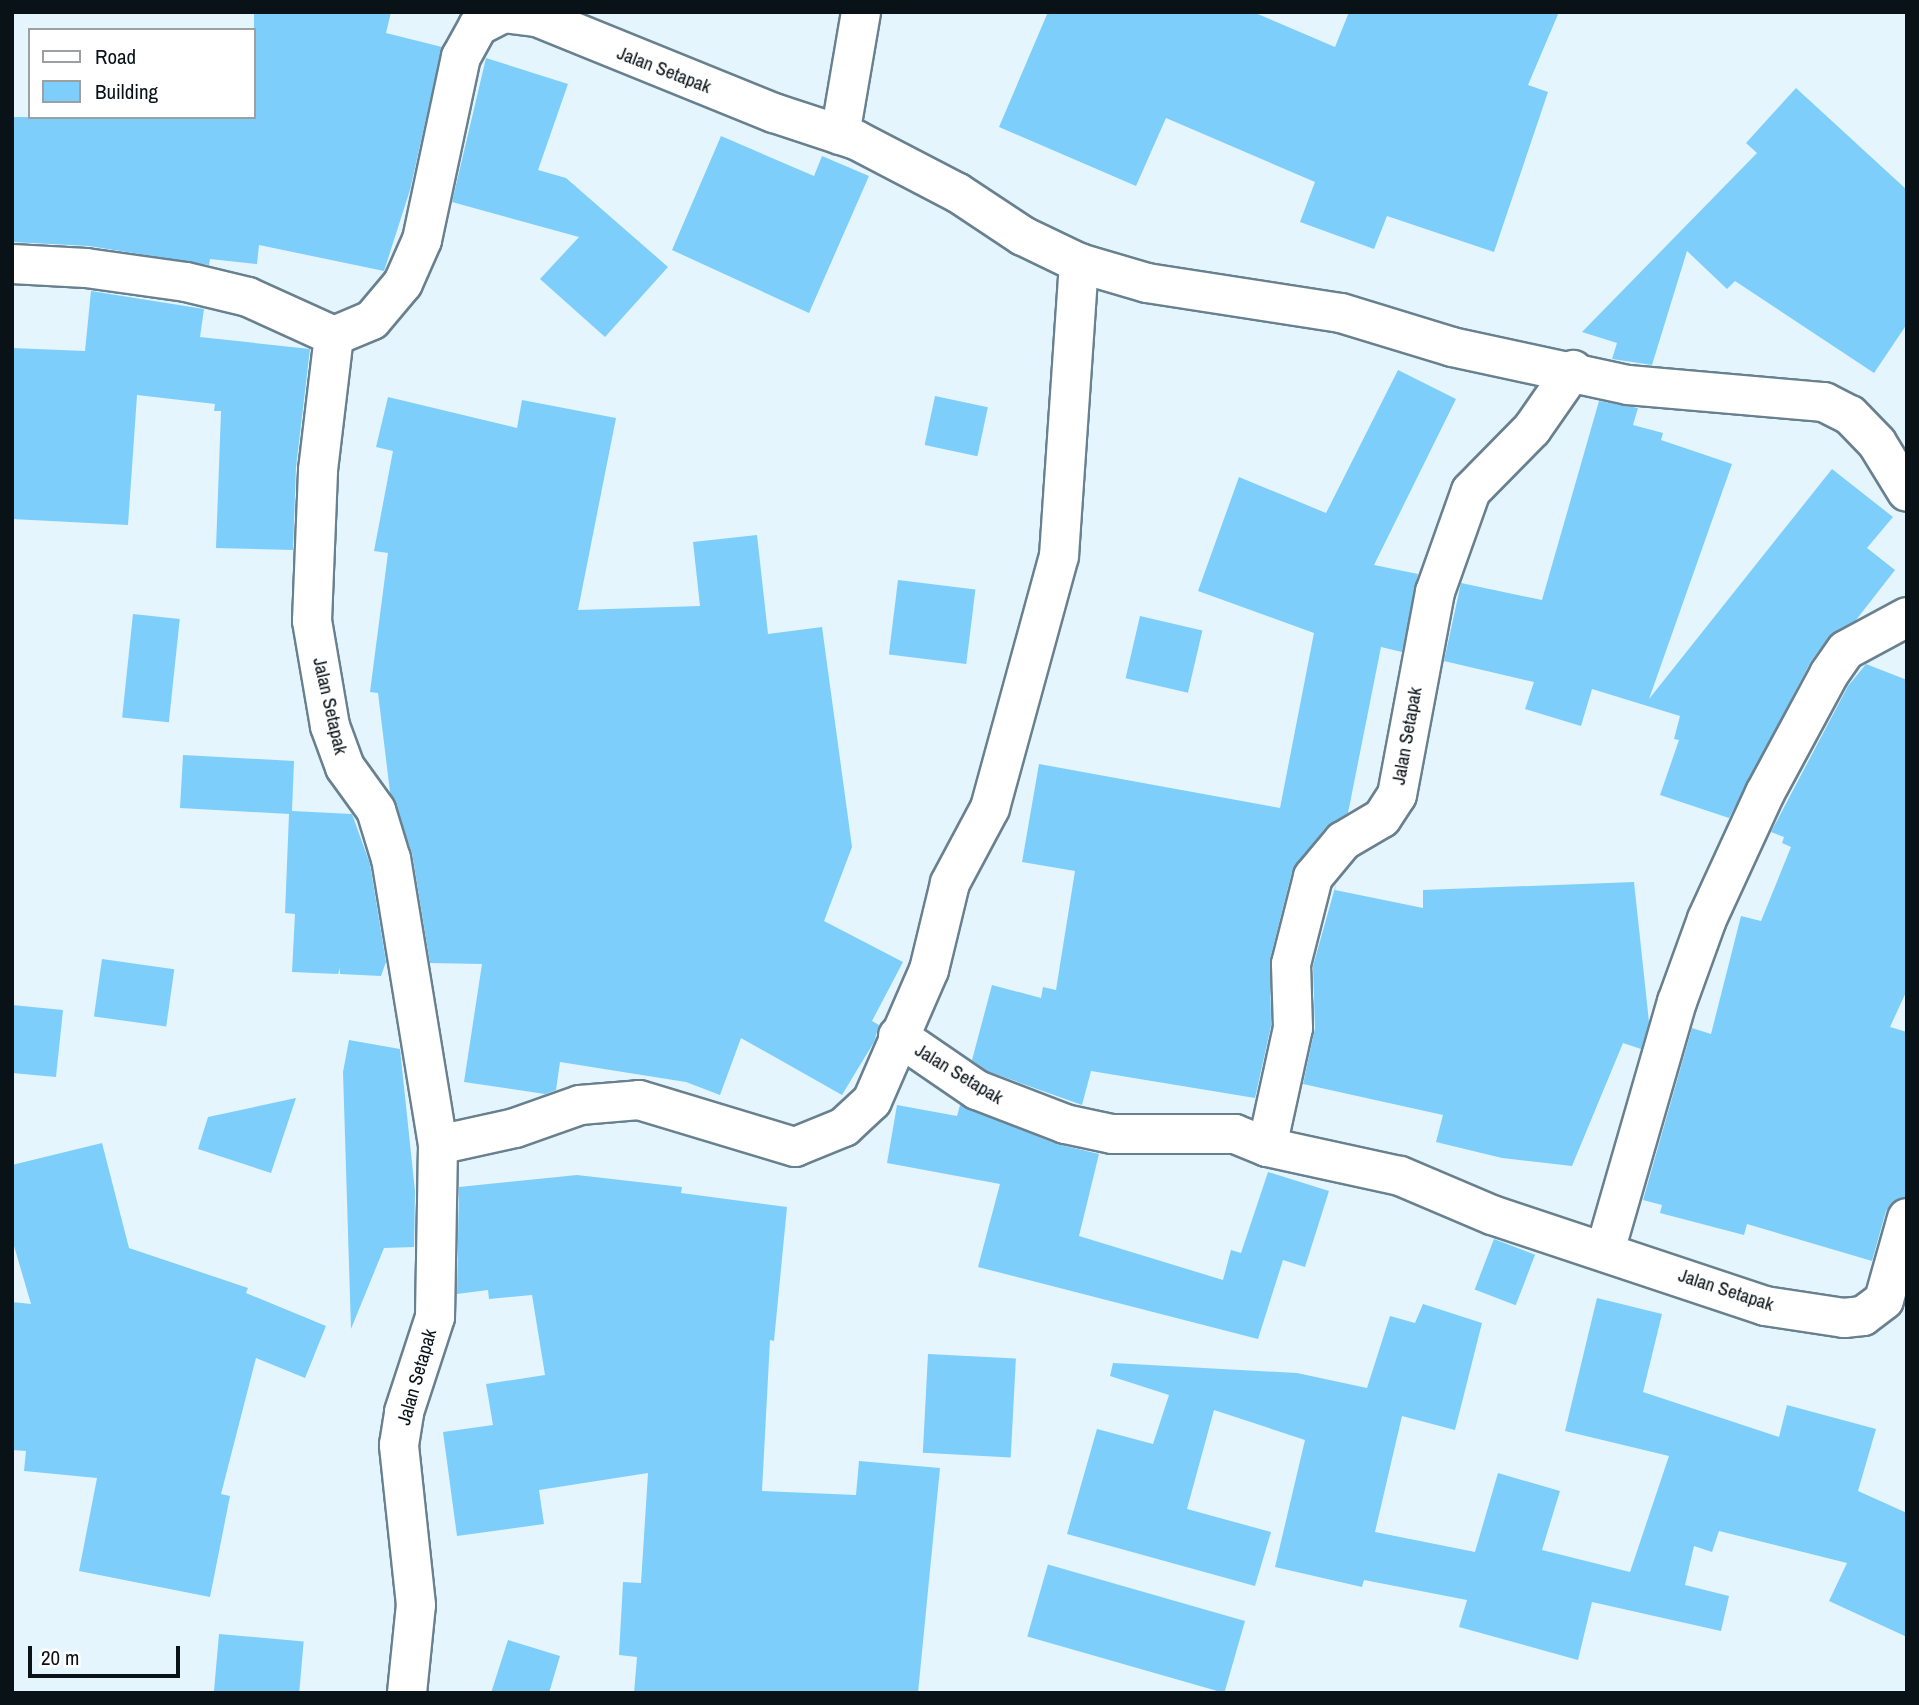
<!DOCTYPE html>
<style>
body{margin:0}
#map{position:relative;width:1919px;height:1705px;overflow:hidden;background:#e5f5fe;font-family:"Archivo Narrow",sans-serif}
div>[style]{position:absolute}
.building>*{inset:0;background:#7dcefb;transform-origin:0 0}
.roads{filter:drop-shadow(2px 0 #69818f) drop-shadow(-2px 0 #69818f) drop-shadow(0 2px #69818f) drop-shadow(0 -2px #69818f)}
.minor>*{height:38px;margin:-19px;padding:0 19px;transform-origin:19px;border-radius:19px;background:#fff}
span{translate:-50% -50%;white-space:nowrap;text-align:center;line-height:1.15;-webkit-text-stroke:6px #fff;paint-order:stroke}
.street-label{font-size:19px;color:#091217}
.frame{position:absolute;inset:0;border:14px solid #091217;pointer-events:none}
.legend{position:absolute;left:28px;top:28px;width:228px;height:91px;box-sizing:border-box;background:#fff;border:2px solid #9da0a2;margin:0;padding:9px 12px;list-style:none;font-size:21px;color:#091217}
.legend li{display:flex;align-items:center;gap:14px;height:35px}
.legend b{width:35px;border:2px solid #9da0a2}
.scale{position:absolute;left:28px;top:1646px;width:152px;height:32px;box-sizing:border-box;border:4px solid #091217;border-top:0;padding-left:9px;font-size:21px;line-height:24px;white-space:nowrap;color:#091217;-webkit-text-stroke:5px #fff;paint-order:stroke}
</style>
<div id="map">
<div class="building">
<i style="clip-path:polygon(254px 12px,391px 12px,386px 33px,442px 47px,410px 190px,384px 271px,259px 245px,257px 264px,210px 259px,209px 265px,89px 246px,12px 242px,12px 117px,254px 117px)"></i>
<i style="clip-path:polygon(1048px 12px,1253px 12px,1335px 47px,1349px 12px,1559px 12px,1528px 85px,1548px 92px,1494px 252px,1387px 216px,1374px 249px,1300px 222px,1315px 182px,1166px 118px,1136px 186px,999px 127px)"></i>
<i style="clip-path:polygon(486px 58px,568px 84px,538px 170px,566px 178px,668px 267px,605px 337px,540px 279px,579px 237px,452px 202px)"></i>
<i style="clip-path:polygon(1796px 88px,1907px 190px,1907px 324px,1874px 373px,1735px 281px,1727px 289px,1687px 251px,1652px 365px,1612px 359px,1617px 343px,1582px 332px,1757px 153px,1746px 143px)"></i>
<i style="clip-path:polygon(721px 136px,814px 176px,822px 156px,869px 176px,809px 313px,672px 250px)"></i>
<i style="clip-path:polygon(91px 291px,204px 309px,200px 337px,310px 349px,296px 467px,293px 550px,216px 548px,221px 411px,214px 411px,215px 404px,137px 395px,128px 525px,12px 519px,12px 348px,85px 351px)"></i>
<i style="clip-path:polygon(1398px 370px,1456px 399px,1374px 565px,1418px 574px,1402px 652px,1381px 647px,1348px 813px,1326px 827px,1292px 872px,1270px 959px,1271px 1026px,1255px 1098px,1091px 1071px,1082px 1105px,987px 1071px,972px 1060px,992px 985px,1041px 998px,1043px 987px,1056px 990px,1075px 871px,1022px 862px,1039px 764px,1280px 808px,1314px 633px,1198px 591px,1239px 477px,1326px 513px)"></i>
<i style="left:935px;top:396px;width:54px;height:50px;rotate:12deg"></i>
<i style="clip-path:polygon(388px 397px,517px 428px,522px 400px,616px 418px,578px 610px,700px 606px,693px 542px,757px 535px,768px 634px,822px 627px,852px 847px,824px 921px,903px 962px,872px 1021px,879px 1025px,874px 1042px,842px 1095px,741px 1038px,720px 1095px,686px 1082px,560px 1062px,556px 1090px,545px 1094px,464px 1082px,482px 964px,430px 963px,412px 853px,390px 792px,378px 693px,370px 692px,388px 553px,374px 551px,393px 451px,376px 447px)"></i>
<i style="clip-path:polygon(1599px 401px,1638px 408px,1633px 425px,1663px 433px,1661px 440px,1732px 464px,1649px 699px,1832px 469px,1893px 517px,1867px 548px,1895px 570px,1856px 620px,1829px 637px,1811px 661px,1729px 818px,1660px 795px,1679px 740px,1674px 739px,1680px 716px,1592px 689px,1581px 726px,1525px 709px,1534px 682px,1444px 661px,1461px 583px,1542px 600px)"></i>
<i style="left:898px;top:580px;width:78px;height:75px;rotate:7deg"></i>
<i style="left:133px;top:614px;width:47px;height:104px;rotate:6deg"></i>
<i style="left:1140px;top:616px;width:64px;height:64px;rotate:13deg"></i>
<i style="clip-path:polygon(1866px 664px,1907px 680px,1907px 990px,1890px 1027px,1907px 1032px,1907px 1197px,1892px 1202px,1886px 1211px,1872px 1261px,1747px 1224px,1744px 1235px,1660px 1213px,1662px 1205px,1643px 1200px,1692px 1028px,1711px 1034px,1741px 916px,1761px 921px,1791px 847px,1782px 843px,1784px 837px,1771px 832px,1848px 686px)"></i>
<i style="clip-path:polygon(183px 755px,294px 761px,292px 811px,352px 814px,370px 864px,386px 962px,381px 976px,340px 974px,340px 968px,338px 974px,292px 972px,295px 914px,285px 913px,289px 814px,180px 808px)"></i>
<i style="clip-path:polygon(1634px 882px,1649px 1022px,1641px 1049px,1623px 1043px,1572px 1166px,1502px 1158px,1436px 1142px,1443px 1115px,1303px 1084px,1315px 1028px,1313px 966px,1336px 884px,1335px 890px,1423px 908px,1423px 890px)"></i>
<i style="left:102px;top:959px;width:73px;height:58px;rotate:8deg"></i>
<i style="clip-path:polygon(12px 1005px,63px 1010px,56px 1077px,12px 1073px)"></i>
<i style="clip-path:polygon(349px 1040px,400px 1049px,415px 1191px,414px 1247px,384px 1248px,351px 1329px,343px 1072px)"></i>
<i style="clip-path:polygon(296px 1098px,271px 1173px,198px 1149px,208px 1117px)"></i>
<i style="clip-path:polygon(897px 1105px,957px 1116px,960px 1105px,1057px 1144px,1099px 1154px,1079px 1236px,1223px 1280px,1231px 1250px,1241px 1253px,1268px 1172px,1329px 1191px,1305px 1267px,1283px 1260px,1258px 1339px,978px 1267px,1000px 1184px,887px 1163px)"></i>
<i style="clip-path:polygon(102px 1143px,129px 1248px,248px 1288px,246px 1293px,326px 1326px,305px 1378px,256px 1358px,221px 1494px,230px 1496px,210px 1597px,79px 1571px,97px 1478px,24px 1471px,26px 1451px,12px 1450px,12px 1302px,31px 1304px,12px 1239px,12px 1165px)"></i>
<i style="clip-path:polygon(577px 1175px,682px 1187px,681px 1193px,787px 1207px,774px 1341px,770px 1340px,762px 1491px,856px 1495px,859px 1461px,940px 1468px,918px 1693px,634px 1693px,637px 1657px,619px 1655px,623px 1582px,641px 1583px,648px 1473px,539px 1490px,544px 1524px,457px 1536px,443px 1432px,493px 1425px,486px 1384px,545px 1375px,532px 1295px,489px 1299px,488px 1290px,457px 1294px,459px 1187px)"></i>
<i style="left:1494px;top:1239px;width:44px;height:54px;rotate:21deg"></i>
<i style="clip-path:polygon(1597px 1298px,1662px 1314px,1643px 1392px,1779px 1437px,1787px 1405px,1876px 1429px,1858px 1491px,1907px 1513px,1907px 1637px,1829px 1601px,1847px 1563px,1719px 1531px,1712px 1552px,1694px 1546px,1685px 1585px,1729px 1596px,1721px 1631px,1592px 1602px,1578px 1660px,1459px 1627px,1467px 1600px,1364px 1580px,1362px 1587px,1275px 1567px,1305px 1440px,1214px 1410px,1187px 1509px,1271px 1532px,1255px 1586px,1067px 1534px,1097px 1429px,1153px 1444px,1169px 1395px,1110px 1376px,1113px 1363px,1297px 1373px,1367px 1388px,1390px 1316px,1415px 1323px,1423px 1304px,1482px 1323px,1455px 1430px,1402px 1416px,1375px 1532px,1475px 1552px,1498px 1473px,1560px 1491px,1542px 1550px,1630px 1572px,1669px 1456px,1565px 1431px)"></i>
<i style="left:928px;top:1354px;width:88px;height:99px;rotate:3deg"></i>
<i style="left:1245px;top:1621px;width:75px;height:205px;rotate:106deg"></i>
<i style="left:219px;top:1634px;width:85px;height:59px;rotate:5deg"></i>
<i style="clip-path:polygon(508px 1640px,560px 1656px,549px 1693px,491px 1693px)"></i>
</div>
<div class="roads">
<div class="minor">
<i style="left:840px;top:135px;width:125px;rotate:-80.3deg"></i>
<i style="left:12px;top:264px;width:74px;rotate:3.1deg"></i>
<i style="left:86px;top:268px;width:101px;rotate:8deg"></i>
<i style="left:186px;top:282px;width:64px;rotate:13.6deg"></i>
<i style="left:248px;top:297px;width:94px;rotate:24.4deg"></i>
<i style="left:898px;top:1036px;width:96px;rotate:34.4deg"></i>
<i style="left:977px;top:1090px;width:94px;rotate:21.1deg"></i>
<i style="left:1065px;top:1124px;width:48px;rotate:12deg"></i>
<i style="left:1112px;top:1134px;width:123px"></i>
<i style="left:1235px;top:1134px;width:35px;rotate:22deg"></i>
<i style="left:1267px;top:1147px;width:136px;rotate:12.3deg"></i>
<i style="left:1400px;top:1176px;width:100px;rotate:23deg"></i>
<i style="left:1492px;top:1215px;width:288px;rotate:18.4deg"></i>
<i style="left:1765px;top:1306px;width:80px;rotate:8.6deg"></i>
<i style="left:1844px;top:1318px;width:19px;rotate:-6deg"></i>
<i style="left:1863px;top:1316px;width:26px;rotate:-37deg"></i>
<i style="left:1884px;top:1300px;width:85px;rotate:-74.3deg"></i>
<i style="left:438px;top:1145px;width:79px;rotate:-12.4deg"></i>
<i style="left:515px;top:1128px;width:69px;rotate:-19.5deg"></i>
<i style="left:580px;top:1105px;width:59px;rotate:-4.8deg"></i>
<i style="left:639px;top:1100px;width:163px;rotate:16.8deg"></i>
<i style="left:795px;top:1147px;width:53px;rotate:-22.2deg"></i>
<i style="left:844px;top:1127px;width:38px;rotate:-43deg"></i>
<i style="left:872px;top:1101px;width:143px;rotate:-66.5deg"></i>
<i style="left:929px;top:970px;width:89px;rotate:-76.4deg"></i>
<i style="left:950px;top:883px;width:85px;rotate:-61.9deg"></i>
<i style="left:990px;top:808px;width:261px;rotate:-74.7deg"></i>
<i style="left:1059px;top:556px;width:294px;rotate:-86.1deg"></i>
<i style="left:1267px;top:1147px;width:122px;rotate:-77.7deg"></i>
<i style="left:1293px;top:1028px;width:64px;rotate:-91.8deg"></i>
<i style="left:1291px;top:964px;width:90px;rotate:-75.8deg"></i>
<i style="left:1313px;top:877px;width:47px;rotate:-50.2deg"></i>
<i style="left:1343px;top:841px;width:45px;rotate:-30.5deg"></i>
<i style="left:1382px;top:818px;width:27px;rotate:-57deg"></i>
<i style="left:1397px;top:795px;width:207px;rotate:-79.4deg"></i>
<i style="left:1435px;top:592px;width:107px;rotate:-70.4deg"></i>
<i style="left:1471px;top:491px;width:87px;rotate:-45.5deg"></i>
<i style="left:1532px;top:429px;width:72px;rotate:-55.2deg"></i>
<i style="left:1605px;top:1251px;width:259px;rotate:-73.9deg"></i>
<i style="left:1677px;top:1002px;width:88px;rotate:-70.1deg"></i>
<i style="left:1707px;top:919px;width:139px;rotate:-65.3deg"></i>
<i style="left:1765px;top:793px;width:135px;rotate:-61.7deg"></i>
<i style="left:1829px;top:674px;width:29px;rotate:-55deg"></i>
<i style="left:1846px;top:650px;width:69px;rotate:-28.4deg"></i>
<i style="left:407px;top:1693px;width:88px;rotate:-84.2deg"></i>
<i style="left:416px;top:1605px;width:161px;rotate:-96.1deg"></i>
<i style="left:399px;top:1445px;width:33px;rotate:-81deg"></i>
<i style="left:404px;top:1412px;width:100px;rotate:-71.9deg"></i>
<i style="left:435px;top:1317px;width:172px;rotate:-89deg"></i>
<i style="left:438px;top:1145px;width:290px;rotate:-99.3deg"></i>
<i style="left:391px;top:859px;width:51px;rotate:-107deg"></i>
<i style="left:376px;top:810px;width:53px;rotate:-125.8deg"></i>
<i style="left:345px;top:767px;width:44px;rotate:-110.1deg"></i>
<i style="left:330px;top:726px;width:107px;rotate:-99.7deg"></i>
<i style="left:312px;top:621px;width:151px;rotate:-87.7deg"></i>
<i style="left:318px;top:470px;width:135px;rotate:-83.2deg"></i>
<i style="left:334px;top:336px;width:41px;rotate:-22.8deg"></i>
<i style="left:372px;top:320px;width:48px;rotate:-50deg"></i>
<i style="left:403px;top:283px;width:47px;rotate:-66.2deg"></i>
<i style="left:422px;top:240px;width:187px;rotate:-78deg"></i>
<i style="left:461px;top:57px;width:35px;rotate:-61deg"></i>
<i style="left:478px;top:26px;width:28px;rotate:-27deg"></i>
<i style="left:503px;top:13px;width:34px;rotate:7deg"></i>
<i style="left:537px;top:17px;width:256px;rotate:22.1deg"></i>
<i style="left:774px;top:113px;width:86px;rotate:18.2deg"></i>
<i style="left:856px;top:140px;width:115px;rotate:27.5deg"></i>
<i style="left:958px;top:193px;width:78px;rotate:33.5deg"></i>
<i style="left:1023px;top:236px;width:62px;rotate:25.7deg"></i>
<i style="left:1079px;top:263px;width:71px;rotate:16.4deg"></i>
<i style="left:1147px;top:283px;width:196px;rotate:8.8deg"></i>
<i style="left:1341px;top:313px;width:116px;rotate:17deg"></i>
<i style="left:1452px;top:347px;width:180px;rotate:12.2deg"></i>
<i style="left:1628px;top:385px;width:197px;rotate:5deg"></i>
<i style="left:1824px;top:402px;width:29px;rotate:27deg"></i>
<i style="left:1850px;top:415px;width:39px;rotate:46deg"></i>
<i style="left:1877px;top:443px;width:57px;rotate:58.5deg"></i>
</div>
</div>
<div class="street-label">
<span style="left:664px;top:70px;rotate:21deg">Jalan Setapak</span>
<span style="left:330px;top:706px;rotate:77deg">Jalan Setapak</span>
<span style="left:1407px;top:736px;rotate:-80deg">Jalan Setapak</span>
<span style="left:959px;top:1074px;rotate:31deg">Jalan Setapak</span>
<span style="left:1726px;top:1290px;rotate:18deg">Jalan Setapak</span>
<span style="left:417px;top:1377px;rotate:-74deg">Jalan Setapak</span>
</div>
<div class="frame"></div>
<ul class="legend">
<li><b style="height:9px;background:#fff"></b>Road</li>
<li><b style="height:19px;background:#7dcefb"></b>Building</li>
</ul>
<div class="scale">20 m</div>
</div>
